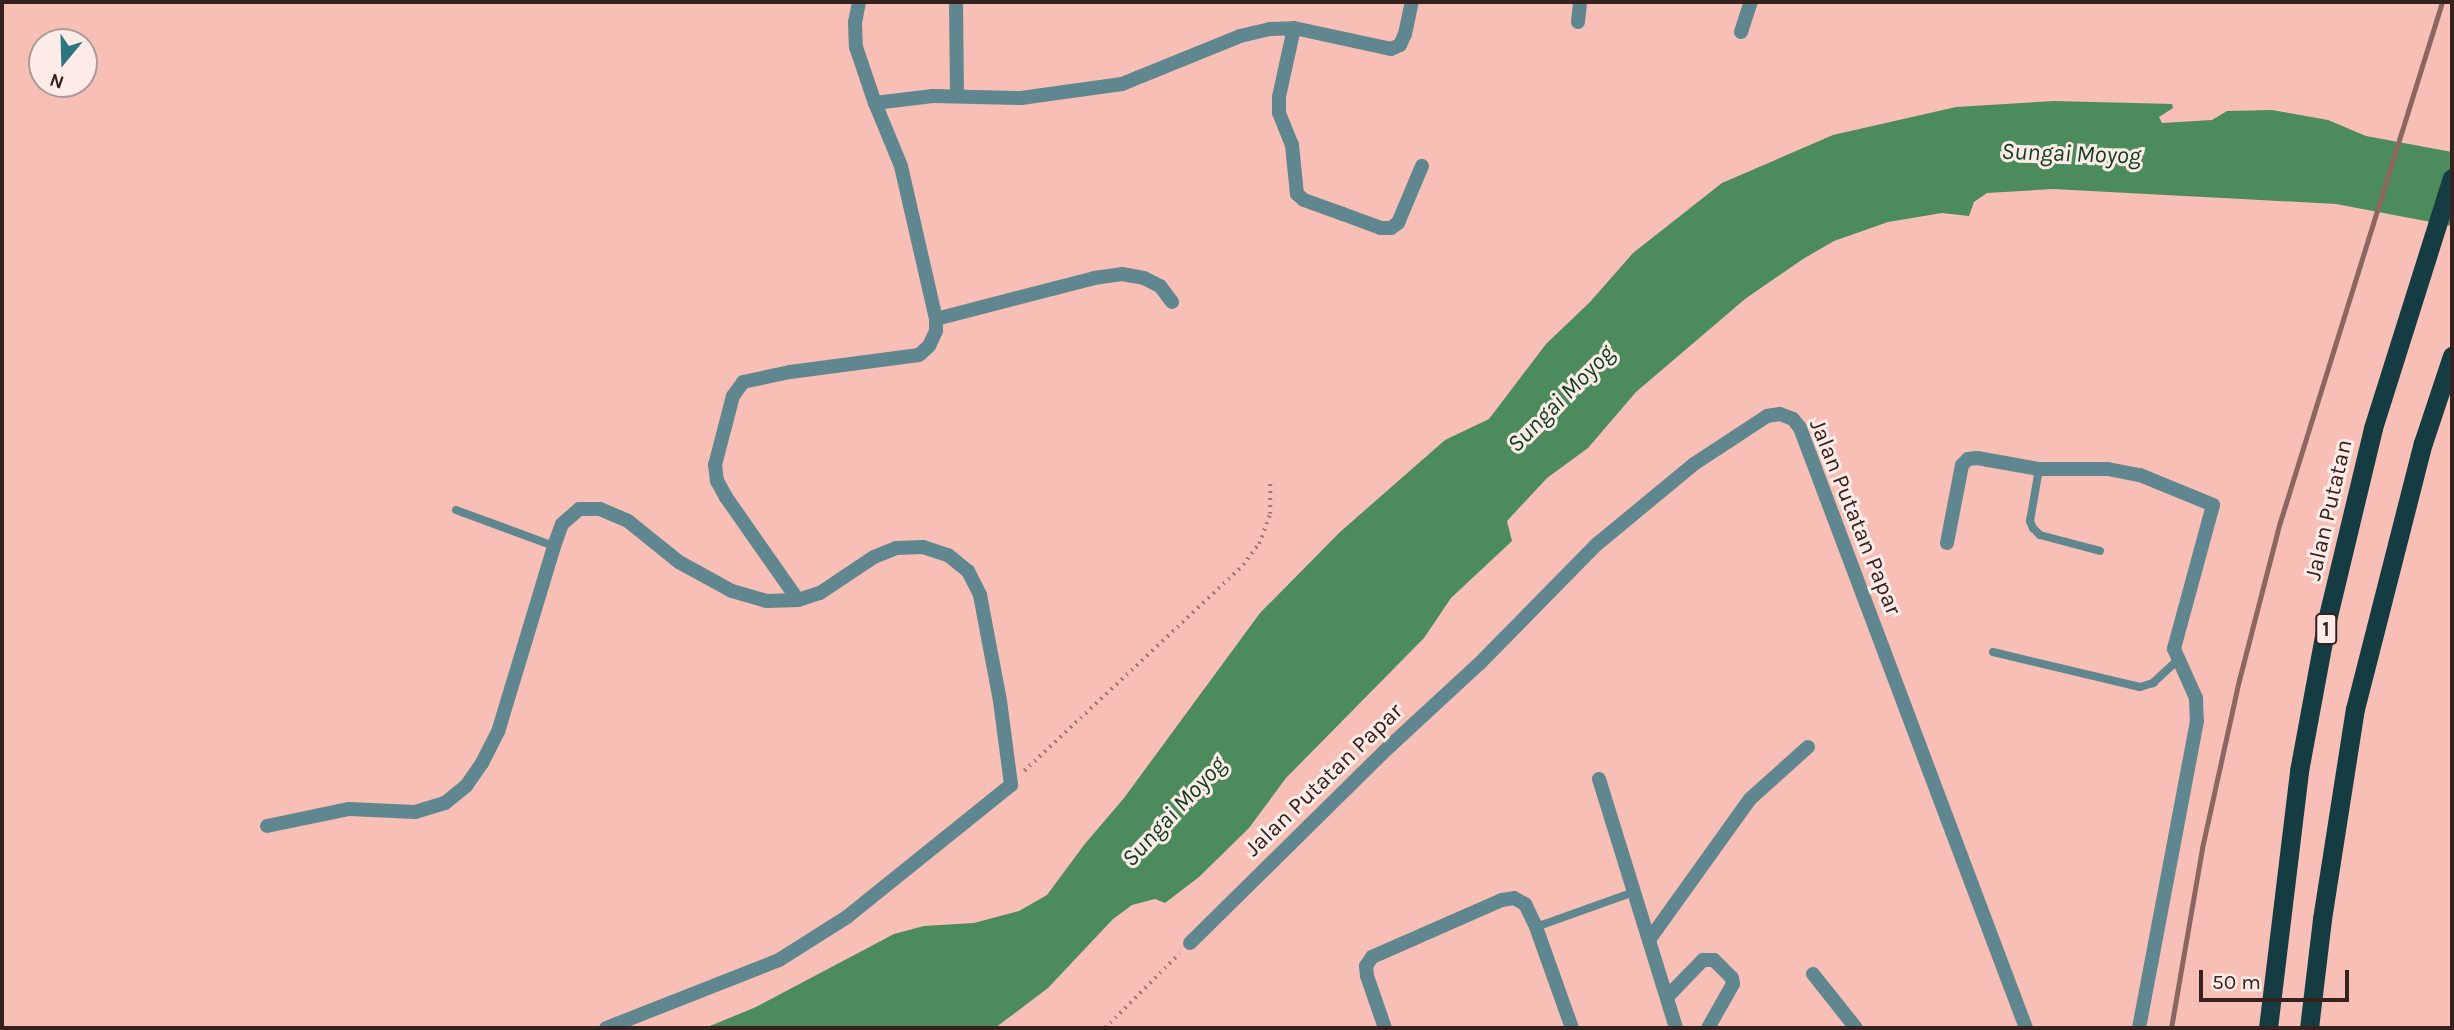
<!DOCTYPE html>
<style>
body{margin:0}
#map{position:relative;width:2454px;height:1030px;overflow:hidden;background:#f7bfb5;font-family:Karla,sans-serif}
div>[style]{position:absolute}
.water>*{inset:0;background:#4c8c5c}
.path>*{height:3.5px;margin-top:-1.75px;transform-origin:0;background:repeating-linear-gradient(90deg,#a27a72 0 2px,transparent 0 7px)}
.service>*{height:8px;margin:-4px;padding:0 4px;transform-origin:4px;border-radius:4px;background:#60878f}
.minor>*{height:14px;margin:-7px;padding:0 7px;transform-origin:7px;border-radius:7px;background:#60878f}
.trunk>*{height:19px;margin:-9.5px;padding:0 9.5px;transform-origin:9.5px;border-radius:9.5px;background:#143c42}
.rail>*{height:5px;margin:-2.5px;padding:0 2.5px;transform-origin:2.5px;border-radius:2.5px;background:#8b6760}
span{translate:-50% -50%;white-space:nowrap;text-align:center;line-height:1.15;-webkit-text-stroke:6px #fcebe7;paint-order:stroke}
.shield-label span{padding:2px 5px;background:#fcebe7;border:2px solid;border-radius:5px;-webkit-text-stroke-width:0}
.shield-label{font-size:21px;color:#35211d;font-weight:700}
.street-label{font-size:23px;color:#35211d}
.water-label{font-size:24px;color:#0d3f1e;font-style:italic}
.frame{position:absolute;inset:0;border:4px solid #35211d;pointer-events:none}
.north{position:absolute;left:28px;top:28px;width:70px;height:70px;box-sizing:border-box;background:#fcebe7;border:2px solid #ac9a96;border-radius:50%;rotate:199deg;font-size:19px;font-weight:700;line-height:28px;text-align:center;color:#35211d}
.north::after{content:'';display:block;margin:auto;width:24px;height:32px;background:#2e7581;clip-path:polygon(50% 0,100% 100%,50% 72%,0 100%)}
.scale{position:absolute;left:2199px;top:970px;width:150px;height:32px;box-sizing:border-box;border:4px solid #35211d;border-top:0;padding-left:9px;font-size:21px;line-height:24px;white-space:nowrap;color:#35211d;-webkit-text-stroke:5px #fcebe7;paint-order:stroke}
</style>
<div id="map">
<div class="water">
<i style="clip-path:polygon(2054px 101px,2172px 104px,2173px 108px,2159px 117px,2162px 123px,2212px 120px,2227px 111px,2272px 110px,2328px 120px,2366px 136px,2452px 152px,2452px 226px,2336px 204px,2053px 189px,1987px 193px,1974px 202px,1969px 216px,1942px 213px,1888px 222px,1834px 241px,1803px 259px,1745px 299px,1636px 392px,1588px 448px,1547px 478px,1507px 521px,1512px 541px,1451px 598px,1424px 638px,1286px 778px,1249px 828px,1199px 877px,1165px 903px,1155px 899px,1132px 905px,1113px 919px,1048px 988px,995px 1028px,705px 1028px,756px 1007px,894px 934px,924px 926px,974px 923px,1019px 911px,1047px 895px,1084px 845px,1124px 798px,1260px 613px,1340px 532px,1445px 440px,1489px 419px,1546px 344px,1590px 302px,1633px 253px,1722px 183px,1833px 135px,1956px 107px)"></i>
</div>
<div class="path">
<i style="left:1024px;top:771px;width:301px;rotate:-43.2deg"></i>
<i style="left:1243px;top:565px;width:26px;rotate:-53deg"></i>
<i style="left:1259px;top:544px;width:32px;rotate:-70deg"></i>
<i style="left:1270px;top:514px;width:32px;rotate:-90deg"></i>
<i style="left:1105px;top:1028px;width:105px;rotate:-45deg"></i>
</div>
<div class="service">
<i style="left:2039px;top:469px;width:53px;rotate:99.8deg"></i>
<i style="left:2030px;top:521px;width:8px;rotate:67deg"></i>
<i style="left:2033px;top:528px;width:10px;rotate:45deg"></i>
<i style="left:2040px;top:535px;width:62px;rotate:14.9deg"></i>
<i style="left:456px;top:510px;width:104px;rotate:20.2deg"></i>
<i style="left:1993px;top:652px;width:151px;rotate:13.4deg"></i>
<i style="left:2140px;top:687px;width:14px;rotate:-17deg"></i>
<i style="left:2153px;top:683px;width:33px;rotate:-43deg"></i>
<i style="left:1536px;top:927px;width:104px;rotate:-19.7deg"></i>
</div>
<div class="minor">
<i style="left:859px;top:2px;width:20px;rotate:101deg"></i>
<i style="left:855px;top:22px;width:25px;rotate:88deg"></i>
<i style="left:856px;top:47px;width:59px;rotate:71.3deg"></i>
<i style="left:956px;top:2px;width:94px;rotate:89.4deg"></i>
<i style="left:1578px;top:22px;width:20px;rotate:-84deg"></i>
<i style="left:1294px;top:28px;width:71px;rotate:102.3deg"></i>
<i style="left:1279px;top:97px;width:16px;rotate:90deg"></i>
<i style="left:1279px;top:113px;width:35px;rotate:68deg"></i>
<i style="left:1292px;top:145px;width:49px;rotate:84.2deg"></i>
<i style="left:1297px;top:194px;width:9px;rotate:41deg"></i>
<i style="left:1304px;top:200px;width:41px;rotate:19.7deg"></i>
<i style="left:1343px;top:214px;width:40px;rotate:20.2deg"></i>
<i style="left:1381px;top:228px;width:10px"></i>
<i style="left:1391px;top:228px;width:9px;rotate:-36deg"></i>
<i style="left:1398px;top:223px;width:62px;rotate:-67.2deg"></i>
<i style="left:1741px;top:32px;width:32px;rotate:-72deg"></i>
<i style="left:936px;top:319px;width:163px;rotate:-14.5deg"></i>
<i style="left:1094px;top:278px;width:28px;rotate:-8deg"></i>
<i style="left:1122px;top:274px;width:22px;rotate:10deg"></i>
<i style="left:1144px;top:278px;width:18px;rotate:27deg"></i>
<i style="left:1160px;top:286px;width:20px;rotate:53deg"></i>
<i style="left:1947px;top:543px;width:79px;rotate:-79.1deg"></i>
<i style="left:1962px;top:465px;width:8px;rotate:-45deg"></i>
<i style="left:1968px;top:459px;width:9px;rotate:-6deg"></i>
<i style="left:1977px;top:458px;width:63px;rotate:10.1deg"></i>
<i style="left:2039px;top:469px;width:69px"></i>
<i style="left:2108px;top:469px;width:33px;rotate:11deg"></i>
<i style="left:2140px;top:475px;width:79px;rotate:22.3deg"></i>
<i style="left:2213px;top:505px;width:149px;rotate:105.2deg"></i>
<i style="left:2174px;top:649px;width:54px;rotate:65.8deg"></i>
<i style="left:2196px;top:698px;width:23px;rotate:88deg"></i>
<i style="left:2197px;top:721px;width:312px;rotate:100.7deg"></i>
<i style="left:798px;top:600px;width:126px;rotate:-125deg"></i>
<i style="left:726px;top:497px;width:18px;rotate:-119deg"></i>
<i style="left:717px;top:481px;width:16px;rotate:-97deg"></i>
<i style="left:715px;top:465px;width:71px;rotate:-75.4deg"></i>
<i style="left:733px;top:396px;width:17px;rotate:-54deg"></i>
<i style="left:743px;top:382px;width:48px;rotate:-12deg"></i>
<i style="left:790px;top:372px;width:130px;rotate:-7.5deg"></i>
<i style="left:919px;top:355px;width:13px;rotate:-42deg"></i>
<i style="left:929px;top:346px;width:17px;rotate:-65deg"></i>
<i style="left:936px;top:331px;width:12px;rotate:-90deg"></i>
<i style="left:936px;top:319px;width:157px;rotate:-102.9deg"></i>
<i style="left:901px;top:166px;width:68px;rotate:-112.4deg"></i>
<i style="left:875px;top:103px;width:58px;rotate:-6.9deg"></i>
<i style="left:933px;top:96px;width:88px;rotate:1.3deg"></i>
<i style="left:1021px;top:98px;width:102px;rotate:-7.9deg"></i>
<i style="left:1122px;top:84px;width:127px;rotate:-22.1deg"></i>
<i style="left:1240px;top:36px;width:31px;rotate:-13deg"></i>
<i style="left:1270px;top:29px;width:24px;rotate:-2deg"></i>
<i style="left:1294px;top:28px;width:99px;rotate:12.2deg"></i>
<i style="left:1391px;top:49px;width:10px;rotate:-24deg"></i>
<i style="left:1400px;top:45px;width:12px;rotate:-66deg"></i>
<i style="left:1405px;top:34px;width:33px;rotate:-78deg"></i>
<i style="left:1599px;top:779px;width:261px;rotate:72.8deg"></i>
<i style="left:267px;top:826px;width:84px;rotate:-11.7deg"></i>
<i style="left:349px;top:809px;width:66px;rotate:2.6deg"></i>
<i style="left:415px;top:812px;width:31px;rotate:-17deg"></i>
<i style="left:445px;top:803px;width:27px;rotate:-39deg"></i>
<i style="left:466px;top:786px;width:28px;rotate:-55deg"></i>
<i style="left:482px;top:763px;width:35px;rotate:-63deg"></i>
<i style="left:498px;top:732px;width:194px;rotate:-73.2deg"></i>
<i style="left:554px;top:546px;width:23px;rotate:-70deg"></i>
<i style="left:562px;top:524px;width:23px;rotate:-41deg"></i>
<i style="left:579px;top:509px;width:21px"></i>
<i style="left:600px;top:509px;width:30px;rotate:23deg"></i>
<i style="left:628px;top:521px;width:65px;rotate:38.8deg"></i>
<i style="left:679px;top:562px;width:60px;rotate:28.7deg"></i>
<i style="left:732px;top:591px;width:36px;rotate:16deg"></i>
<i style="left:767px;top:601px;width:31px;rotate:-2deg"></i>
<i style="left:798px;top:600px;width:23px;rotate:-18deg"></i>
<i style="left:820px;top:593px;width:65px;rotate:-33.7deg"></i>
<i style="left:874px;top:557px;width:24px;rotate:-22deg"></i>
<i style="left:896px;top:548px;width:27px;rotate:-2deg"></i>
<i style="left:923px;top:547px;width:26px;rotate:18deg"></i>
<i style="left:948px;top:555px;width:26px;rotate:39deg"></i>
<i style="left:968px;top:571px;width:27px;rotate:63deg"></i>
<i style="left:980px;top:595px;width:108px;rotate:79.3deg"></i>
<i style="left:1000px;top:701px;width:85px;rotate:82.5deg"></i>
<i style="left:1011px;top:785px;width:211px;rotate:141.2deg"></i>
<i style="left:847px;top:917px;width:80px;rotate:147.7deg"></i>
<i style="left:779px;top:960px;width:186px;rotate:158.5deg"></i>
<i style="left:1649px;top:940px;width:173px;rotate:-54.4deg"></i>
<i style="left:1750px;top:799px;width:78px;rotate:-41.9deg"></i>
<i style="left:1190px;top:943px;width:281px;rotate:-44.6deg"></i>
<i style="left:1390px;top:746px;width:121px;rotate:-42.7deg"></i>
<i style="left:1479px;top:664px;width:167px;rotate:-45.5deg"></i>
<i style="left:1596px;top:545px;width:127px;rotate:-39.6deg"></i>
<i style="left:1694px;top:464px;width:87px;rotate:-33.3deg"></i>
<i style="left:1767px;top:416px;width:13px;rotate:-9deg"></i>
<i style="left:1780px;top:414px;width:14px;rotate:21deg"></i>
<i style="left:1793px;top:419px;width:11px;rotate:52deg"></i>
<i style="left:1800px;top:428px;width:641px;rotate:69.36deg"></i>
<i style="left:1813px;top:974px;width:69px;rotate:51.5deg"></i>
<i style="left:1667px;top:997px;width:52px;rotate:-45.8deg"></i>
<i style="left:1703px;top:960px;width:11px"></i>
<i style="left:1714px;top:960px;width:25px;rotate:45deg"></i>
<i style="left:1732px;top:978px;width:6px;rotate:81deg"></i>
<i style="left:1733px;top:984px;width:51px;rotate:119.6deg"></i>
<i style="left:1385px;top:1028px;width:55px;rotate:-109.1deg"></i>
<i style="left:1367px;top:976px;width:10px;rotate:-96deg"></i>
<i style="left:1366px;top:966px;width:11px;rotate:-56deg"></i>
<i style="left:1372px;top:957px;width:142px;rotate:-23.7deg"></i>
<i style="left:1502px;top:900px;width:12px;rotate:-9deg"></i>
<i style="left:1514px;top:898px;width:13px;rotate:29deg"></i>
<i style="left:1525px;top:904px;width:25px;rotate:64deg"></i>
<i style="left:1536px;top:927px;width:107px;rotate:70.4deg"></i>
</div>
<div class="trunk">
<i style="left:2268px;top:1028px;width:259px;rotate:-83.1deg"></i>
<i style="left:2299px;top:771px;width:154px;rotate:-79.5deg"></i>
<i style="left:2327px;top:620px;width:197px;rotate:-76.5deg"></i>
<i style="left:2373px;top:428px;width:262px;rotate:-72.5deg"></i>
<i style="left:2309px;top:1028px;width:110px;rotate:-83.2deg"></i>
<i style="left:2322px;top:919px;width:213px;rotate:-81.1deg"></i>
<i style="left:2355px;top:709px;width:275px;rotate:-75.7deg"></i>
<i style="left:2423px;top:443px;width:92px;rotate:-71.6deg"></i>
</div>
<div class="rail">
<i style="left:2171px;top:1028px;width:183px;rotate:-80.2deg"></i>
<i style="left:2202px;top:848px;width:172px;rotate:-77.6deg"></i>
<i style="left:2239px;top:680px;width:163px;rotate:-75.5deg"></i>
<i style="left:2280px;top:522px;width:545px;rotate:-72.7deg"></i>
</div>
<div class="shield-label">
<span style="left:2326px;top:629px">1</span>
</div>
<div class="street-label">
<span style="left:2329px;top:510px;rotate:-77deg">Jalan Putatan</span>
<span style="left:1855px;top:517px;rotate:68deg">Jalan Putatan Papar</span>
<span style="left:1324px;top:780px;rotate:-44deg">Jalan Putatan Papar</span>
</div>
<div class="water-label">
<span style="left:2071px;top:154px;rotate:2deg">Sungai Moyog</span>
<span style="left:1561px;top:399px;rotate:-45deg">Sungai Moyog</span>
<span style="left:1174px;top:812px;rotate:-47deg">Sungai Moyog</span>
</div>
<div class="frame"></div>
<div class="north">N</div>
<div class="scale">50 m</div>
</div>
